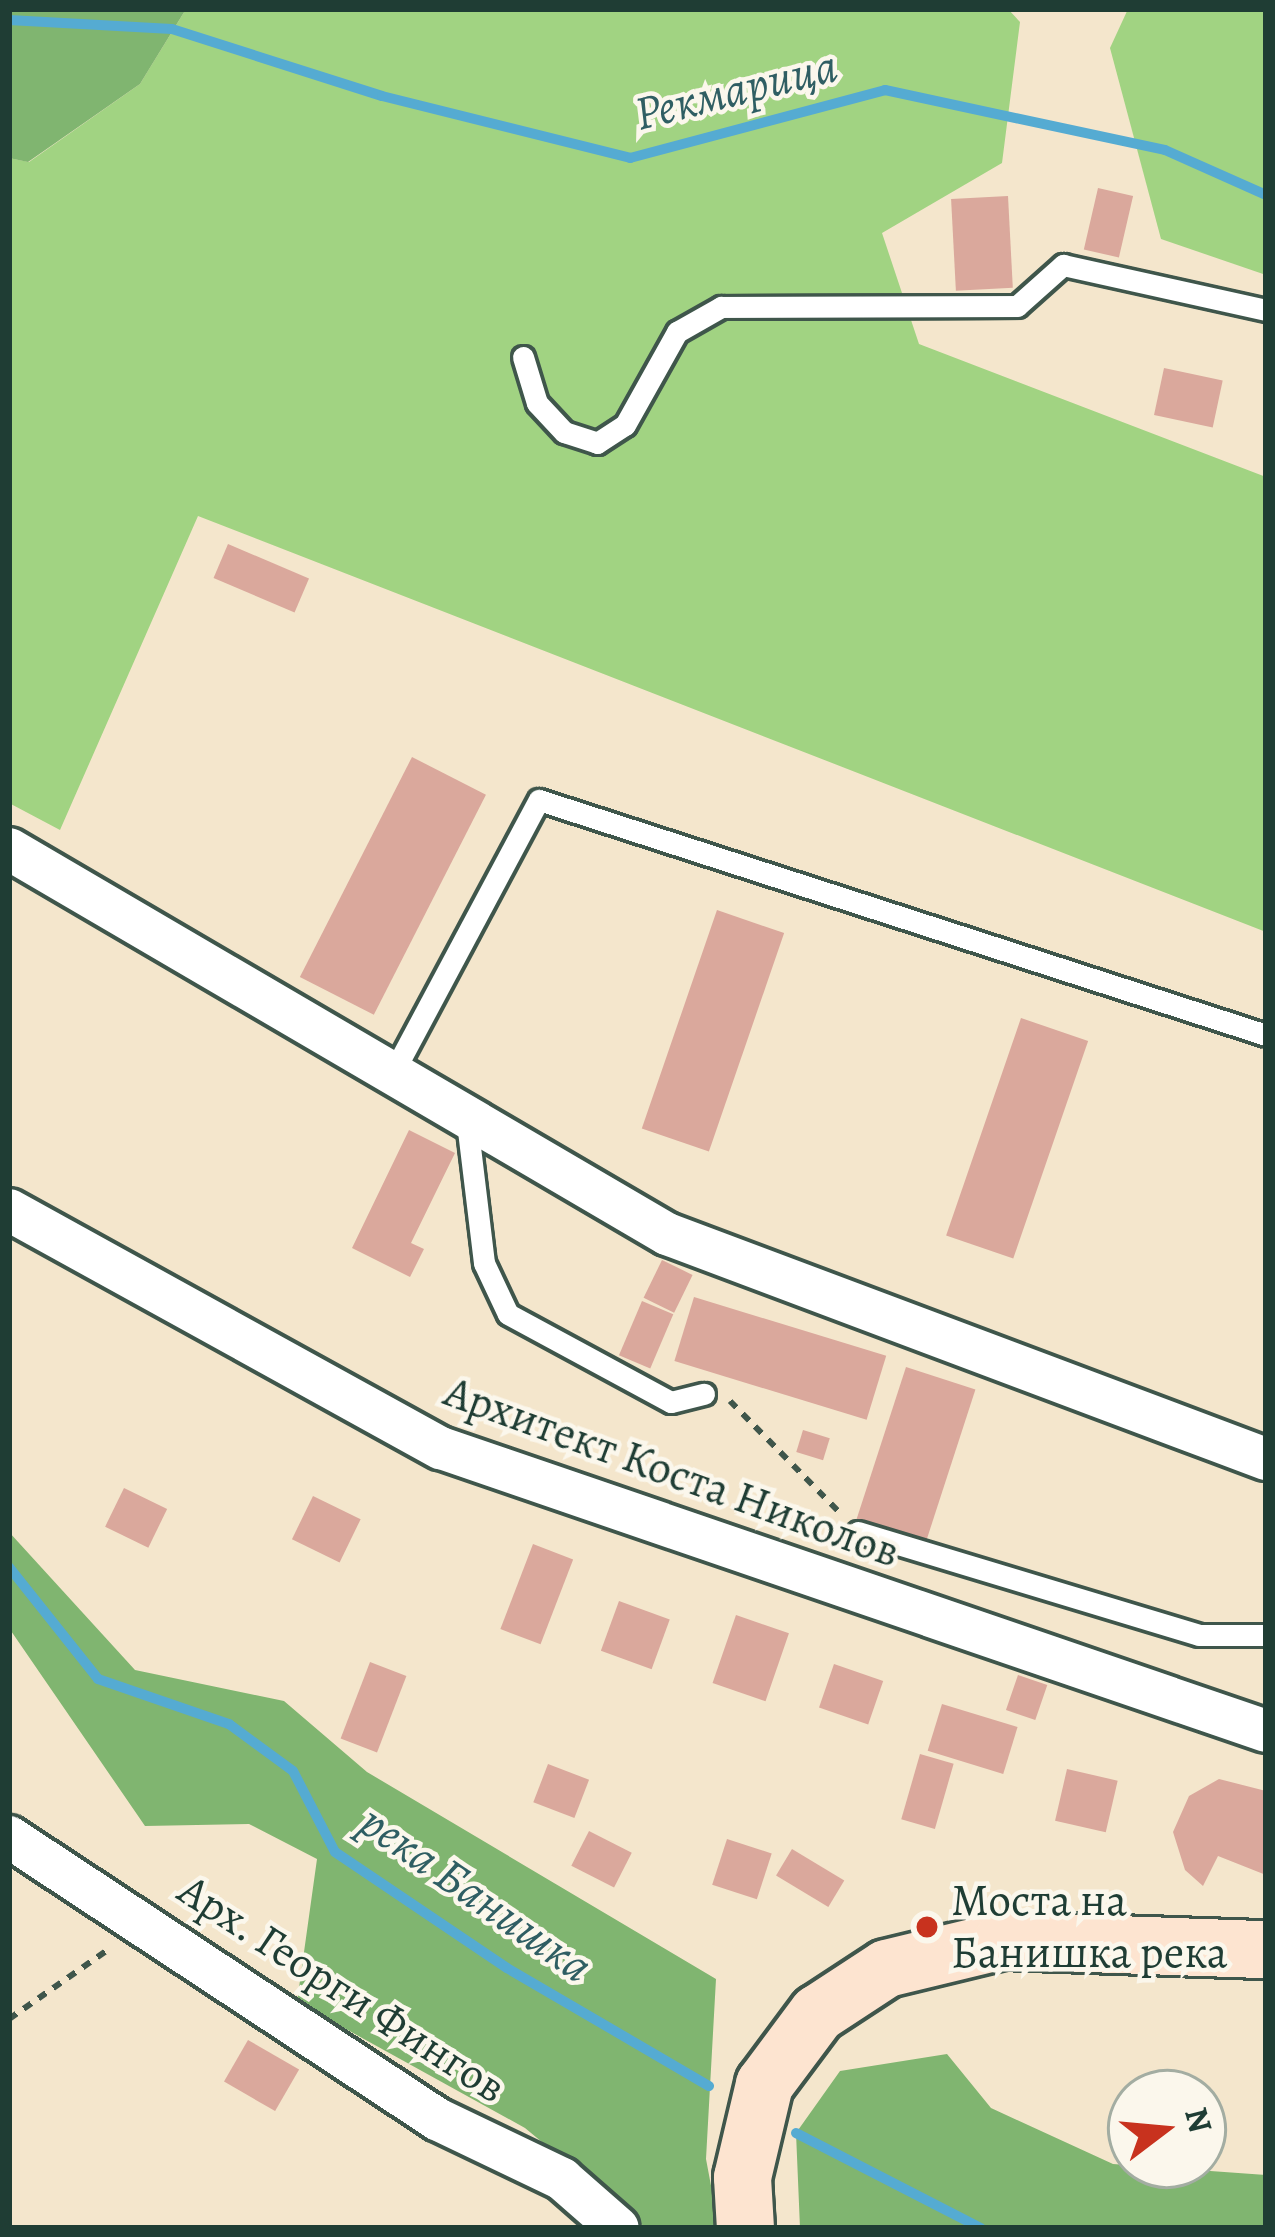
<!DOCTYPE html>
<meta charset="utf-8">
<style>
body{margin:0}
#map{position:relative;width:1275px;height:2237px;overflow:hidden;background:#f4e6cc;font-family:Alegreya,serif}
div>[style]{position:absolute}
.green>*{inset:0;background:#a1d382}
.forest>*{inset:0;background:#80b570}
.stream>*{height:10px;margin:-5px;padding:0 5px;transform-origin:5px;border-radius:5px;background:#55abd2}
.building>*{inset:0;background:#daa89c;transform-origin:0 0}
.path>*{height:6px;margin-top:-3px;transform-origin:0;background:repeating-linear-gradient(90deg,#3f564b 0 9px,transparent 0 18px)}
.roads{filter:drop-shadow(3px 0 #3f564b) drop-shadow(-3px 0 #3f564b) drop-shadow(0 3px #3f564b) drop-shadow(0 -3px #3f564b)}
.lane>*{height:21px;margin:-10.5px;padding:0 10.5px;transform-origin:10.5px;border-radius:10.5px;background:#fff}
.street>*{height:42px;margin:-21px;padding:0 21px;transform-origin:21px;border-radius:21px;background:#fff}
.secondary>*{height:57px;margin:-28.5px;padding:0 28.5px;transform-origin:28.5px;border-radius:28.5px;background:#fde4d0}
.dots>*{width:33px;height:33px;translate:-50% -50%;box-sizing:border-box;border:6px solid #fbf7ec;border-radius:50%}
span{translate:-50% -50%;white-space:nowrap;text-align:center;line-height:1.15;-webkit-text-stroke:9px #fbf7ec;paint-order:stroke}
.street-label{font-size:45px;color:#1f3d34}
.poi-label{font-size:45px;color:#1f3d34}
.left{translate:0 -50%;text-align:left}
.water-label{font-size:48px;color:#2f5e63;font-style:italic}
.frame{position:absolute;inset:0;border:12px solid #1f3d34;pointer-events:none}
.north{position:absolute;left:1107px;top:2069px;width:120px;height:120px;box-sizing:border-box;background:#fbf7ec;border:3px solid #a3ada2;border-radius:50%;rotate:74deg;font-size:33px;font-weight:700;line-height:48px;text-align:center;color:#1f3d34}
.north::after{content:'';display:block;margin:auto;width:42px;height:54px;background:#c8321e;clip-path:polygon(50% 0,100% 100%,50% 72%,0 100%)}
</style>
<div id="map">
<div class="green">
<i style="clip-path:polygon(186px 9px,1008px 9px,1020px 22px,1002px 163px,882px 233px,919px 344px,1266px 477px,1266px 932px,198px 516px,60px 830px,9px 803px,9px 158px,29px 162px,140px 84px)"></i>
<i style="clip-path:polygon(1128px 9px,1266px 9px,1266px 275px,1161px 239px,1110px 48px)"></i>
</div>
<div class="forest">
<i style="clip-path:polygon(9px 9px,186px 9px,140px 84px,28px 162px,9px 158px)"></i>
<i style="clip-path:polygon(9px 1532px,135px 1670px,284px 1701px,367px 1772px,716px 1979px,706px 2159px,719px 2228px,646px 2228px,525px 2128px,297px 2002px,317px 1859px,249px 1824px,145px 1826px,9px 1628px)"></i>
<i style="clip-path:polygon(947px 2054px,991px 2108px,1113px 2164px,1266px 2175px,1266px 2228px,800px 2228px,796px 2133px,840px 2071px)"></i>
</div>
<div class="stream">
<i style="left:9px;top:20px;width:163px;rotate:3.2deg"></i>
<i style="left:172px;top:29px;width:220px;rotate:17.7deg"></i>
<i style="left:382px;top:96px;width:256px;rotate:14deg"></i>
<i style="left:630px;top:158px;width:264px;rotate:-14.9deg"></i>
<i style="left:885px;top:90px;width:286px;rotate:12.1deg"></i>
<i style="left:1165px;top:150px;width:111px;rotate:24deg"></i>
<i style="left:9px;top:1567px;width:143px;rotate:51.5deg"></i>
<i style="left:98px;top:1679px;width:139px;rotate:19deg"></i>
<i style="left:229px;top:1724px;width:79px;rotate:36.3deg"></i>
<i style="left:293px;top:1771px;width:91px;rotate:62.6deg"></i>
<i style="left:335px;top:1852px;width:207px;rotate:34deg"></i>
<i style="left:507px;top:1968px;width:234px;rotate:30.3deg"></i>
<i style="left:796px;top:2133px;width:208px;rotate:27.2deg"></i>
</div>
<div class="building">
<i style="left:1098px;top:188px;width:36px;height:63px;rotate:13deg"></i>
<i style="left:1008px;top:196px;width:92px;height:57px;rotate:87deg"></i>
<i style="left:1164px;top:368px;width:60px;height:48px;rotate:12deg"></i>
<i style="left:228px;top:544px;width:88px;height:37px;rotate:23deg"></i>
<i style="left:412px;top:757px;width:83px;height:247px;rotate:27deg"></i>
<i style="left:717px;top:910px;width:71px;height:231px;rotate:19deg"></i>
<i style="left:1021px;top:1018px;width:71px;height:230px;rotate:19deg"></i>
<i style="clip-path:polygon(409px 1130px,455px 1153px,411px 1243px,424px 1249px,410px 1277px,352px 1248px)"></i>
<i style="left:662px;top:1260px;width:34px;height:42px;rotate:26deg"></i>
<i style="left:694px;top:1297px;width:201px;height:67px;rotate:17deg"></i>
<i style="left:642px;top:1301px;width:34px;height:59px;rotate:23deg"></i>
<i style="left:906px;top:1367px;width:73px;height:160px;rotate:18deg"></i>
<i style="left:803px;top:1430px;width:28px;height:23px;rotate:17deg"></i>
<i style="left:124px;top:1488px;width:48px;height:43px;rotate:26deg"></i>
<i style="left:313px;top:1496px;width:53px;height:48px;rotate:26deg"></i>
<i style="left:533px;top:1544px;width:43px;height:91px;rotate:21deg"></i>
<i style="left:619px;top:1601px;width:54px;height:53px;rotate:20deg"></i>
<i style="left:736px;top:1615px;width:56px;height:72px;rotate:19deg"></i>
<i style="left:370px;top:1662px;width:39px;height:82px;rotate:21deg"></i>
<i style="left:834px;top:1664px;width:52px;height:46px;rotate:19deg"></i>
<i style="left:1018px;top:1675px;width:31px;height:37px;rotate:19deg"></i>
<i style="left:942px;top:1704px;width:79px;height:49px;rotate:17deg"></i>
<i style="left:920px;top:1754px;width:35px;height:68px;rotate:16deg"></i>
<i style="left:548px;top:1764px;width:44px;height:41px;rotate:21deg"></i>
<i style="left:1067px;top:1769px;width:52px;height:53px;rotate:13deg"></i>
<i style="clip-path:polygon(1219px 1779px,1266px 1791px,1266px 1875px,1218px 1856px,1203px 1886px,1185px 1870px,1173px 1832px,1189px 1796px)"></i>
<i style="left:589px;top:1831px;width:48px;height:39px;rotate:27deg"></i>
<i style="left:727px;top:1839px;width:47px;height:48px;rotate:18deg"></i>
<i style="left:792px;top:1849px;width:61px;height:31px;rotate:31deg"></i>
<i style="left:248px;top:2040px;width:59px;height:48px;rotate:30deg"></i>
</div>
<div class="path">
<i style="left:730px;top:1401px;width:156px;rotate:45.5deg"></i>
<i style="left:9px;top:2019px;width:122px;rotate:-35deg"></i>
</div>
<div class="roads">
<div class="lane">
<i style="left:523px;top:357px;width:48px;rotate:73.1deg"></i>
<i style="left:537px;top:403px;width:40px;rotate:47deg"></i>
<i style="left:564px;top:432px;width:35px;rotate:18deg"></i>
<i style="left:597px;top:443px;width:33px;rotate:-33deg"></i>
<i style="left:625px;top:425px;width:107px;rotate:-60.8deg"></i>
<i style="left:677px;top:332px;width:51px;rotate:-29.6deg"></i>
<i style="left:721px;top:307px;width:296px;rotate:-0.2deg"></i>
<i style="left:1017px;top:306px;width:62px;rotate:-41.7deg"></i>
<i style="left:1063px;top:265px;width:208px;rotate:12.5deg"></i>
<i style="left:394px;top:1071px;width:307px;rotate:-61.9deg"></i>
<i style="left:539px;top:800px;width:764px;rotate:17.91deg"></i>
<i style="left:466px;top:1114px;width:150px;rotate:83.1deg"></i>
<i style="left:484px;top:1263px;width:56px;rotate:64.8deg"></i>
<i style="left:508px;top:1314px;width:185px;rotate:28.4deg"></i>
<i style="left:671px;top:1402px;width:34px;rotate:-14deg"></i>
<i style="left:858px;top:1532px;width:356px;rotate:16.8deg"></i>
<i style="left:1199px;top:1635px;width:67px"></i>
</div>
<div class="street">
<i style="left:9px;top:849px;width:762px;rotate:30.33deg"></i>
<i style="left:667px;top:1234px;width:640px;rotate:20.59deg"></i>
<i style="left:9px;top:1210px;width:493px;rotate:28.9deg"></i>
<i style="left:441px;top:1448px;width:872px;rotate:18.93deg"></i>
<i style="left:9px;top:1837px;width:513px;rotate:33.38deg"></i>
<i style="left:437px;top:2119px;width:139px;rotate:25.6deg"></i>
<i style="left:562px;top:2179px;width:74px;rotate:41.2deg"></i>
</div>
<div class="secondary">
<i style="left:745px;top:2228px;width:51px;rotate:-93.4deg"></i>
<i style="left:742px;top:2177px;width:96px;rotate:-76.7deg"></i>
<i style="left:764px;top:2084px;width:89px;rotate:-53.3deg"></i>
<i style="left:817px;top:2013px;width:82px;rotate:-33.1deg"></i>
<i style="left:886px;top:1968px;width:119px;rotate:-13.6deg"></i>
<i style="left:1002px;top:1940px;width:264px;rotate:2deg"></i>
</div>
</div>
<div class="dots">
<i style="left:927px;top:1927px;background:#c8321e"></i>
</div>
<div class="street-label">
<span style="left:672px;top:1472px;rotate:20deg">Архитект Коста Николов</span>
<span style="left:342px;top:1989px;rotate:33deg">Арх. Георги Фингов</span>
</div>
<div class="poi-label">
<span class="left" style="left:951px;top:1927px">Моста на<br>Банишка река</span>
</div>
<div class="water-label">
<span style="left:736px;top:90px;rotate:-14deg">Рекмарица</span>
<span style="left:476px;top:1894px;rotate:35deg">река Банишка</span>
</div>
<div class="frame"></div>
<div class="north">N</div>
</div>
